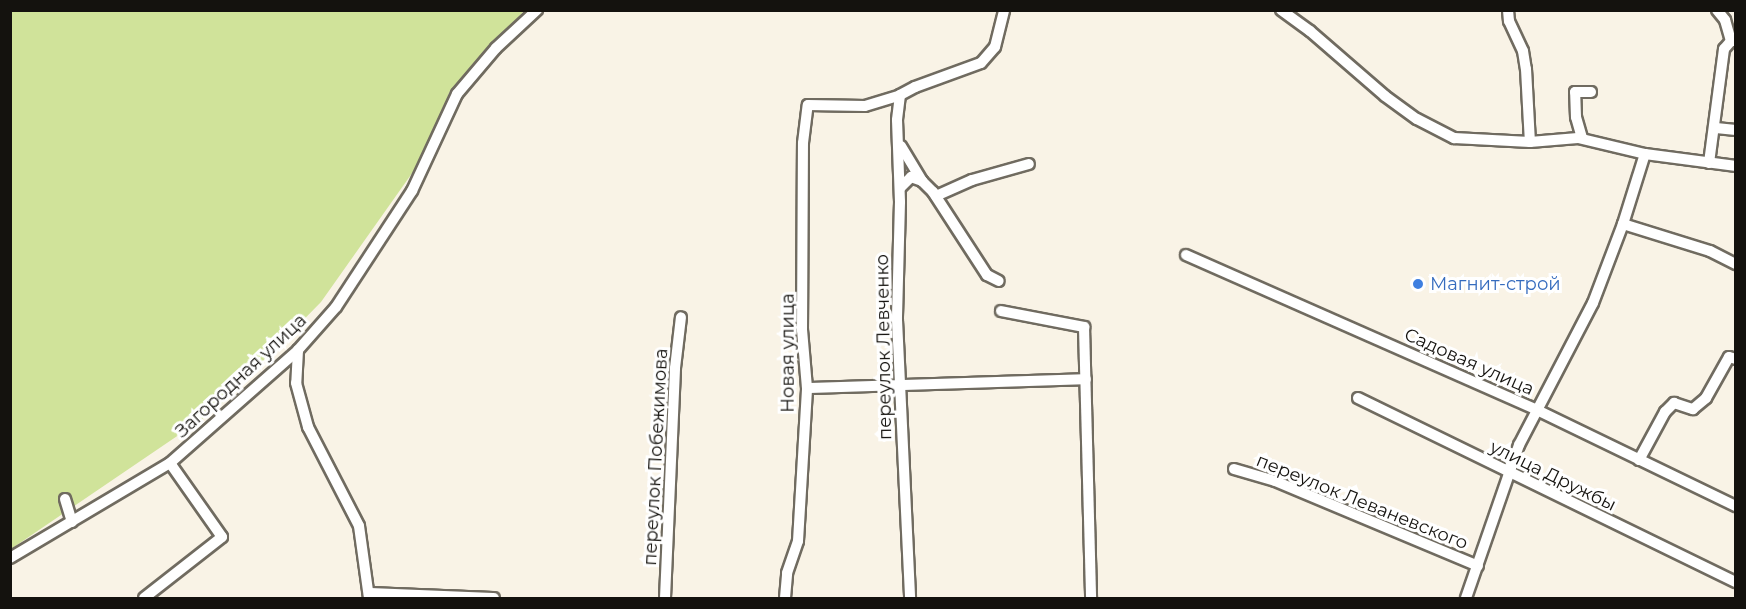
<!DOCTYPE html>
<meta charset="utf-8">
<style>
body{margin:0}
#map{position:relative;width:1746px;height:609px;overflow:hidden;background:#f9f3e6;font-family:Montserrat,sans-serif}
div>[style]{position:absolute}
.green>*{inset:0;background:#d0e39a}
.roads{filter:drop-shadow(2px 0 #706b60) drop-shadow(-2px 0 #706b60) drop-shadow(0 2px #706b60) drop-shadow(0 -2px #706b60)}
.minor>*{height:10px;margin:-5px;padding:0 5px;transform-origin:5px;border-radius:5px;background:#fff}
.dots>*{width:16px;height:16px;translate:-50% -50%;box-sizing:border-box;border:3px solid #fff;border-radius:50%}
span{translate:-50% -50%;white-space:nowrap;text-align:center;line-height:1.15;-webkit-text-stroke:6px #fff;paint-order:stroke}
.shop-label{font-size:18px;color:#366cbe}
.left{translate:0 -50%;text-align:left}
.street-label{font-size:18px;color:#14120e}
.frame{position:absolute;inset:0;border:12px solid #14120e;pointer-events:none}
</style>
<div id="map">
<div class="green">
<i style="clip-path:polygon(11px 11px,524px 11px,449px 93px,439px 121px,415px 169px,321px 302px,214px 411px,11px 549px)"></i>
</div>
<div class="roads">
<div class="minor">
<i style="left:1281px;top:10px;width:36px;rotate:36deg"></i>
<i style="left:1310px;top:31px;width:99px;rotate:40.9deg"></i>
<i style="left:1385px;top:96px;width:39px;rotate:36deg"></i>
<i style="left:1417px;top:119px;width:42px;rotate:27.2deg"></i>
<i style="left:1454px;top:138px;width:76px;rotate:3deg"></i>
<i style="left:1530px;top:142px;width:48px;rotate:-4.8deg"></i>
<i style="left:1578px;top:138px;width:69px;rotate:13.4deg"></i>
<i style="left:1645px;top:154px;width:92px;rotate:7.5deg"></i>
<i style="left:1508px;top:10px;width:11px;rotate:85deg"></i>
<i style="left:1509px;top:21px;width:33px;rotate:65deg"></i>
<i style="left:1523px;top:51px;width:18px;rotate:81deg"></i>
<i style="left:1526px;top:69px;width:73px;rotate:86.9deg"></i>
<i style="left:1717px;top:10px;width:13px;rotate:51deg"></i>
<i style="left:1725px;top:20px;width:22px;rotate:74deg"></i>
<i style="left:1731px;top:41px;width:5px"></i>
<i style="left:900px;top:95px;width:25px;rotate:97deg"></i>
<i style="left:897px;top:120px;width:82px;rotate:87.9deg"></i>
<i style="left:900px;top:202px;width:118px;rotate:91.5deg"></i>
<i style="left:897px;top:320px;width:278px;rotate:87.3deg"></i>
<i style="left:1716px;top:128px;width:20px;rotate:6deg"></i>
<i style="left:1582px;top:138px;width:22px;rotate:-106deg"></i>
<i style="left:1576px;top:117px;width:25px;rotate:-92deg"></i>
<i style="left:1575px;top:92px;width:16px"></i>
<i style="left:901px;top:146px;width:41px;rotate:59deg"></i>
<i style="left:1709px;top:163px;width:115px;rotate:-82.5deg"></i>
<i style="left:1724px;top:49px;width:11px;rotate:-49deg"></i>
<i style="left:900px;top:188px;width:16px;rotate:-45deg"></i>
<i style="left:911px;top:177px;width:12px;rotate:20deg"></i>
<i style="left:922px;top:181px;width:16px;rotate:45deg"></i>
<i style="left:933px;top:192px;width:99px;rotate:57deg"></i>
<i style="left:987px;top:275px;width:13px;rotate:27deg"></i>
<i style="left:936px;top:196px;width:39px;rotate:-24deg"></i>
<i style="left:972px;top:180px;width:59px;rotate:-15.7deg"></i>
<i style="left:1623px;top:224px;width:91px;rotate:17.2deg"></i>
<i style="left:1710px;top:251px;width:29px;rotate:27deg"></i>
<i style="left:1186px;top:255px;width:384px;rotate:23.8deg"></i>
<i style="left:1537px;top:410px;width:221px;rotate:25.8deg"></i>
<i style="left:1001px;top:311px;width:85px;rotate:10.9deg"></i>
<i style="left:1084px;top:327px;width:271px;rotate:88.5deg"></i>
<i style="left:298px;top:350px;width:33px;rotate:93deg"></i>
<i style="left:296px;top:383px;width:46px;rotate:74.7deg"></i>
<i style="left:308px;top:427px;width:111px;rotate:62.7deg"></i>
<i style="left:359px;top:526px;width:73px;rotate:82.1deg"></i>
<i style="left:807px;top:388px;width:279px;rotate:-1.8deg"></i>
<i style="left:1358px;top:398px;width:420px;rotate:26deg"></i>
<i style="left:1639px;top:460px;width:55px;rotate:-61.6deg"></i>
<i style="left:1665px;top:412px;width:13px;rotate:-45deg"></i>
<i style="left:1674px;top:403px;width:20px;rotate:18deg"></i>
<i style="left:1693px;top:409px;width:17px;rotate:-40deg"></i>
<i style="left:1706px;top:398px;width:47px;rotate:-60.7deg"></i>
<i style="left:1729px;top:357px;width:7px;rotate:16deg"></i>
<i style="left:1234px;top:469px;width:43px;rotate:16.3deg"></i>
<i style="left:1275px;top:481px;width:220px;rotate:22.7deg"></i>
<i style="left:65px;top:499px;width:24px;rotate:73deg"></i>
<i style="left:10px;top:558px;width:186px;rotate:-30.7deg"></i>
<i style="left:170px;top:463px;width:171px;rotate:-41.4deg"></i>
<i style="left:298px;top:350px;width:57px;rotate:-48.5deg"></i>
<i style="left:336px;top:307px;width:139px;rotate:-56.8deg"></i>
<i style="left:412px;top:191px;width:107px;rotate:-65.1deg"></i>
<i style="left:457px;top:94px;width:60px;rotate:-49.7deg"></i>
<i style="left:496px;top:48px;width:56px;rotate:-42.8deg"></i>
<i style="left:369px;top:593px;width:125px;rotate:2.3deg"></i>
<i style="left:144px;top:598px;width:99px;rotate:-38deg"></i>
<i style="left:222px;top:537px;width:90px;rotate:-125.1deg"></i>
<i style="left:665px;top:598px;width:230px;rotate:-87.5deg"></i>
<i style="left:675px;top:368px;width:51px;rotate:-83.3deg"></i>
<i style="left:785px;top:598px;width:25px;rotate:-85deg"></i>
<i style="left:787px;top:573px;width:34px;rotate:-71deg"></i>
<i style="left:798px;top:541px;width:153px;rotate:-86.6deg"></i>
<i style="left:807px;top:388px;width:58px;rotate:-94.9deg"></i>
<i style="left:802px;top:330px;width:187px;rotate:-89.7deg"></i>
<i style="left:803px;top:143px;width:38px;rotate:-83deg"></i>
<i style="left:808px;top:105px;width:57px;rotate:1deg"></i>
<i style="left:865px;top:106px;width:37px;rotate:-17deg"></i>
<i style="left:900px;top:95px;width:17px;rotate:-28deg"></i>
<i style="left:915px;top:87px;width:70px;rotate:-20deg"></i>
<i style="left:981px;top:63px;width:21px;rotate:-49deg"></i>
<i style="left:995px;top:47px;width:38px;rotate:-76deg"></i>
<i style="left:1466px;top:598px;width:162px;rotate:-70.9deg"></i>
<i style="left:1519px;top:445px;width:160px;rotate:-62.5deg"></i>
<i style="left:1593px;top:303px;width:85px;rotate:-69.2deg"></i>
<i style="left:1623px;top:224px;width:73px;rotate:-72.6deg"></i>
</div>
</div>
<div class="dots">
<i style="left:1418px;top:284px;background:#3f7fe0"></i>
</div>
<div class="shop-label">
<span class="left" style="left:1430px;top:284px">Магнит-строй</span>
</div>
<div class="street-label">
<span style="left:884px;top:347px;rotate:-91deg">переулок Левченко</span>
<span style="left:788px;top:353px;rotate:-90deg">Новая улица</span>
<span style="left:1469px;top:362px;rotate:24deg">Садовая улица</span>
<span style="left:241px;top:376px;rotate:-43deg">Загородная улица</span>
<span style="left:656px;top:457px;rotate:-87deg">переулок Побежимова</span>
<span style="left:1553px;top:476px;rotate:26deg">улица Дружбы</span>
<span style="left:1362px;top:502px;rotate:22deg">переулок Леваневского</span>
</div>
<div class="frame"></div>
</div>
